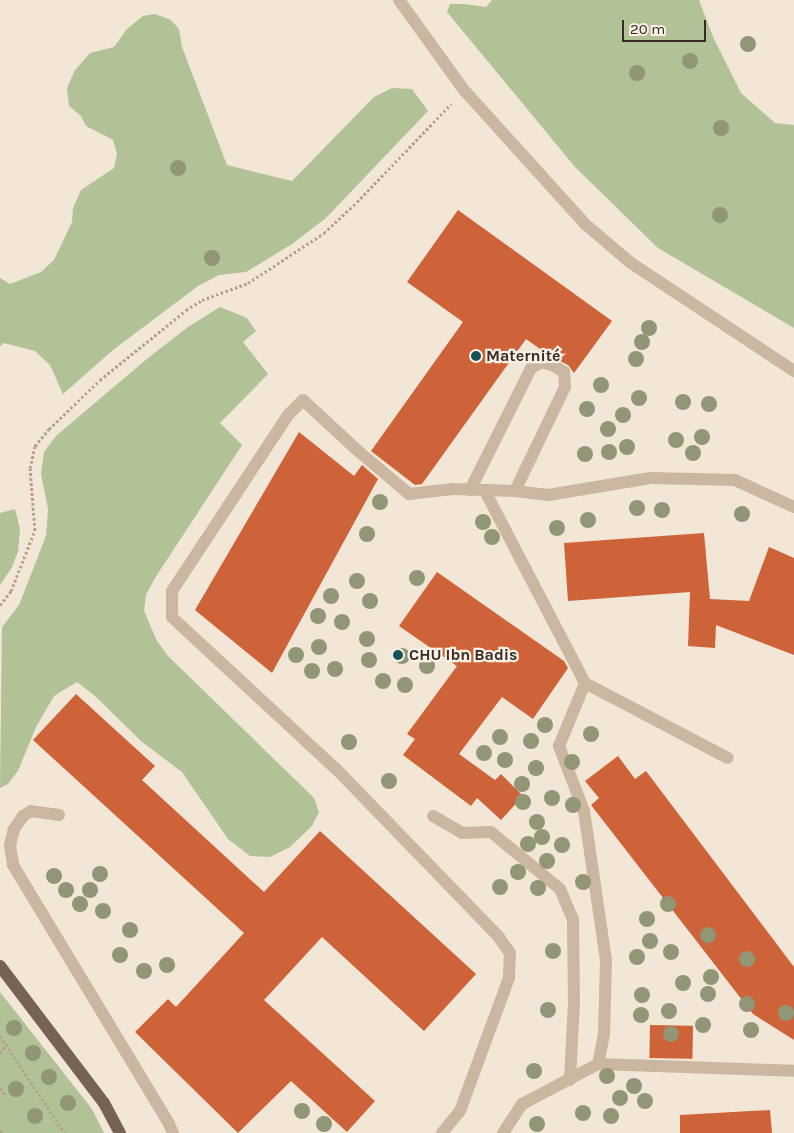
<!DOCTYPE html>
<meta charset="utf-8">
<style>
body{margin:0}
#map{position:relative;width:794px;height:1133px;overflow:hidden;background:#f2e6d6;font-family:Karla,sans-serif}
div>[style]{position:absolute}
.green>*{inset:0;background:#b1c296}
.building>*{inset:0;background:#ce6238;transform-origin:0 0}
.path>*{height:3px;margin-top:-1.5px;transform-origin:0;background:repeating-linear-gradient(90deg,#b7a08c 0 2.5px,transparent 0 5px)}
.minor>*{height:12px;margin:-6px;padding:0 6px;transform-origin:6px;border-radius:6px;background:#cbb6a2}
.major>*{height:12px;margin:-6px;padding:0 6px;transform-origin:6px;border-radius:6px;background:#786255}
.trees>*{width:16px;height:16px;margin:-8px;border-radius:50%;background:#919676}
.dots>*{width:14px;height:14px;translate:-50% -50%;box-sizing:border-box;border:2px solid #faf0e3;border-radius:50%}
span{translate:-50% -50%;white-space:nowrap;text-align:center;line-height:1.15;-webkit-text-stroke:4.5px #faf0e3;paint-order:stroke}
.poi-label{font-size:16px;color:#352a25;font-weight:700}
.left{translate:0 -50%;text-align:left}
.scale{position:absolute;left:622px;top:20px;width:84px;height:22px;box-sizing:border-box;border:2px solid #352a25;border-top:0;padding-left:6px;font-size:15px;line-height:18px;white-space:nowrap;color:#352a25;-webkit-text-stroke:4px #faf0e3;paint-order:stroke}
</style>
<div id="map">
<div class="green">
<i style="clip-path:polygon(492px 0,699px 0,713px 37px,741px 93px,775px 123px,794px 125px,794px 328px,658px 248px,575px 167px,447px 12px,450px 4px,464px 4px,486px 7px)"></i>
<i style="clip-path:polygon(155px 14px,171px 20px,179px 29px,182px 47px,227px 165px,292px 181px,374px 97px,392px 88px,412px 89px,428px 111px,326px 218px,292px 244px,246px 272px,219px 275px,198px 286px,113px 350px,63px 394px,50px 365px,35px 351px,4px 343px,0 346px,0 278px,10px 284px,41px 272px,54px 260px,72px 222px,73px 208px,81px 190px,114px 168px,117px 154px,113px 140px,86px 126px,81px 116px,69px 106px,67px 88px,75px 70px,90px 53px,114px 47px,127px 29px,143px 16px)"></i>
<i style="clip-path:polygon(220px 307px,247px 318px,256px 331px,243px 342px,268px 374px,220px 423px,242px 445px,155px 578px,146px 595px,144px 611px,157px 641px,168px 656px,314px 798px,319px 812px,312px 826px,290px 847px,270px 857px,250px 856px,228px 839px,182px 772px,142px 742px,94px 695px,77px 682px,54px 696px,36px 727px,18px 771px,8px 784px,0 788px,2px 627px,19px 605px,46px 536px,48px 509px,41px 474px,44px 452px,57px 435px,148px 358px,188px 327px)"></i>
<i style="clip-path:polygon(15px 509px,20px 529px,18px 552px,11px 569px,0 585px,0 513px)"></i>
<i style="clip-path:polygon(0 992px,92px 1109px,104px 1133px,0 1133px)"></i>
</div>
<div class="building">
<i style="clip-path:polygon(458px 210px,612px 321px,574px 373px,568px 365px,550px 356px,526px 339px,422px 484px,415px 485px,371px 451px,463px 322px,407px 282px)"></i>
<i style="clip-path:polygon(299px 432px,354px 476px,362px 465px,378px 479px,272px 673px,195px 610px)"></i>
<i style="clip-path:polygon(704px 533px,710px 599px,749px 601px,769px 547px,794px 558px,794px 655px,716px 625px,715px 648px,688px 646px,690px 592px,568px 601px,564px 543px)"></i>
<i style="clip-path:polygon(437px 572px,564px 661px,568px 668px,533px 719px,502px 697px,459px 754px,495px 780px,501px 774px,523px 796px,501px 820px,477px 798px,471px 806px,403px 755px,415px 739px,407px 734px,457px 666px,399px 626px)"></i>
<i style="clip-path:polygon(76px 694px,155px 766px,142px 780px,264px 892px,320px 831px,476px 974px,424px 1031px,322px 937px,264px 1000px,375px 1101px,347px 1132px,291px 1081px,238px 1133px,135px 1032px,168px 999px,176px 1007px,244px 933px,33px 740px)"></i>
<i style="clip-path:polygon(618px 756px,635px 779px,646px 771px,794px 967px,794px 1040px,753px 1014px,591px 805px,599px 798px,585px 781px)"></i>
<i style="left:650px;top:1025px;width:43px;height:33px;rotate:1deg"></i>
<i style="clip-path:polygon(770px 1110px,772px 1133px,680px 1133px,680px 1115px)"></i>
</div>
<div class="path">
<i style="left:0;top:605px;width:18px;rotate:-52deg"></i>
<i style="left:11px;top:591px;width:66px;rotate:-68.5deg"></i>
<i style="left:35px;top:530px;width:62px;rotate:-94.6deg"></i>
<i style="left:30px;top:468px;width:23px;rotate:-77deg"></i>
<i style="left:35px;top:446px;width:22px;rotate:-51deg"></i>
<i style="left:49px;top:429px;width:71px;rotate:-43.9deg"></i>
<i style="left:100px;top:380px;width:111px;rotate:-39.1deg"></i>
<i style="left:186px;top:310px;width:19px;rotate:-32deg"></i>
<i style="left:202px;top:300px;width:49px;rotate:-20.3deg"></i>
<i style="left:248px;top:283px;width:91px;rotate:-33.3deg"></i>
<i style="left:324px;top:233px;width:45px;rotate:-43.2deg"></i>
<i style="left:357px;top:202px;width:136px;rotate:-46.2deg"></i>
<i style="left:0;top:1036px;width:117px;rotate:56.2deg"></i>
<i style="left:0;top:1053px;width:10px;rotate:-53deg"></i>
<i style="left:0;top:1088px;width:10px;rotate:53deg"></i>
<i style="left:0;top:1130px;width:4px;rotate:45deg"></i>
</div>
<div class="minor">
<i style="left:399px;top:0;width:111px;rotate:54.2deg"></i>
<i style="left:464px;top:90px;width:181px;rotate:47.9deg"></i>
<i style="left:585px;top:224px;width:60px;rotate:40.3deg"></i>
<i style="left:631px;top:263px;width:196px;rotate:33.5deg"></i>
<i style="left:470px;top:490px;width:136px;rotate:-63.4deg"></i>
<i style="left:531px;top:368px;width:13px;rotate:-29deg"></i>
<i style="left:542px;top:362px;width:13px;rotate:18deg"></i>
<i style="left:554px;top:366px;width:12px;rotate:31deg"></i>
<i style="left:564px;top:372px;width:15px;rotate:86deg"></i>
<i style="left:565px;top:387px;width:115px;rotate:115.7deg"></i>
<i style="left:485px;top:491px;width:216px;rotate:62.5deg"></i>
<i style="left:585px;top:683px;width:68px;rotate:112.4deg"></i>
<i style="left:559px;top:746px;width:70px;rotate:69deg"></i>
<i style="left:584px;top:811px;width:151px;rotate:81.6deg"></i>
<i style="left:606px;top:960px;width:74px;rotate:91.5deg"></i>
<i style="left:604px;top:1034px;width:31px;rotate:101deg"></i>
<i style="left:598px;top:1064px;width:86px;rotate:152.2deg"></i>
<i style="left:522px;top:1104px;width:35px;rotate:123deg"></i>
<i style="left:585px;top:683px;width:161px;rotate:27.7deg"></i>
<i style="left:59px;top:815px;width:28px;rotate:-172deg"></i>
<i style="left:31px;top:811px;width:9px;rotate:148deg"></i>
<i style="left:23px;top:816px;width:16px;rotate:125deg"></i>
<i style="left:14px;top:829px;width:16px;rotate:104deg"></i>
<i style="left:10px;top:845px;width:20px;rotate:81deg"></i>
<i style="left:13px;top:865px;width:302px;rotate:58.9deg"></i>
<i style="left:169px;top:1124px;width:10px;rotate:66deg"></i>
<i style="left:433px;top:816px;width:34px;rotate:30deg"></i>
<i style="left:462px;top:833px;width:29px;rotate:-2deg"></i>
<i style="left:491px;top:832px;width:89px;rotate:39.6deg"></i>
<i style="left:560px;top:889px;width:33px;rotate:67deg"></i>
<i style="left:573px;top:919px;width:84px;rotate:89.3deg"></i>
<i style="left:574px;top:1003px;width:77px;rotate:93deg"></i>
<i style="left:598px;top:1064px;width:196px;rotate:2deg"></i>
<i style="left:442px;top:1133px;width:28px;rotate:-51deg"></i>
<i style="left:460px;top:1111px;width:142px;rotate:-69.8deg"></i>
<i style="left:509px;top:978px;width:25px;rotate:-88deg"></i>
<i style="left:510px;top:953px;width:19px;rotate:-125deg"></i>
<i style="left:499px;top:937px;width:233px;rotate:-134.1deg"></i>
<i style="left:337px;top:770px;width:225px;rotate:-137.2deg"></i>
<i style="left:172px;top:617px;width:26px;rotate:-90deg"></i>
<i style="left:172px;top:591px;width:211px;rotate:-56.6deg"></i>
<i style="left:288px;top:415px;width:21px;rotate:-45deg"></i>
<i style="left:303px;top:400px;width:74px;rotate:42.8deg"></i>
<i style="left:357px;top:450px;width:68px;rotate:40.2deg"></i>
<i style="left:409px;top:494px;width:44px;rotate:-6.5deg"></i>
<i style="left:453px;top:489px;width:62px;rotate:1.8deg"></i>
<i style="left:515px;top:491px;width:33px;rotate:7deg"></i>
<i style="left:548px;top:495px;width:104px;rotate:-9.4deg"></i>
<i style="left:651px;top:478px;width:84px;rotate:1.4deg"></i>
<i style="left:735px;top:480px;width:65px;rotate:24.6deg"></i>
</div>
<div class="major">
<i style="left:0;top:966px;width:172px;rotate:52.8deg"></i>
<i style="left:104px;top:1103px;width:34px;rotate:62deg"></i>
</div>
<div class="trees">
<i style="left:748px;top:44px"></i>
<i style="left:690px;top:61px"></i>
<i style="left:637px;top:73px"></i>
<i style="left:721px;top:128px"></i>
<i style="left:178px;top:168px"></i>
<i style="left:720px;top:215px"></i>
<i style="left:212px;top:258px"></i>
<i style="left:649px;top:328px"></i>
<i style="left:642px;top:342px"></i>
<i style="left:636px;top:359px"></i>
<i style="left:601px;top:385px"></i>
<i style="left:639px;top:398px"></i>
<i style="left:683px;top:402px"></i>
<i style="left:709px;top:404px"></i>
<i style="left:587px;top:409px"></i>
<i style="left:623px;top:415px"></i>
<i style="left:608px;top:429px"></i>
<i style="left:702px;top:437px"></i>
<i style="left:676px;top:440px"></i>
<i style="left:627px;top:447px"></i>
<i style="left:609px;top:452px"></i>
<i style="left:693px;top:453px"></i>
<i style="left:585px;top:454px"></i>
<i style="left:380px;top:502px"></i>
<i style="left:637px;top:508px"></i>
<i style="left:662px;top:510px"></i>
<i style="left:742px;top:514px"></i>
<i style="left:588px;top:520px"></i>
<i style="left:483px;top:522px"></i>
<i style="left:557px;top:528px"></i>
<i style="left:367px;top:534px"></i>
<i style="left:492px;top:537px"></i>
<i style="left:417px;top:578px"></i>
<i style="left:357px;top:581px"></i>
<i style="left:331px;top:596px"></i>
<i style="left:370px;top:601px"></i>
<i style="left:318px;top:616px"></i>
<i style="left:342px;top:622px"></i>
<i style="left:367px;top:639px"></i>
<i style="left:319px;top:647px"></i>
<i style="left:296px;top:655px"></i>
<i style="left:402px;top:656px"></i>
<i style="left:369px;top:660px"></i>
<i style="left:427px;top:666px"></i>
<i style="left:335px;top:669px"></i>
<i style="left:312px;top:671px"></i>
<i style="left:383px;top:681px"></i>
<i style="left:405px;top:685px"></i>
<i style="left:545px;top:725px"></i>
<i style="left:591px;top:734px"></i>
<i style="left:500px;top:737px"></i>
<i style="left:531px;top:741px"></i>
<i style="left:349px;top:742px"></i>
<i style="left:484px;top:753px"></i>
<i style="left:505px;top:760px"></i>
<i style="left:572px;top:762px"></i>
<i style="left:536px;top:768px"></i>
<i style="left:389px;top:781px"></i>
<i style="left:522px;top:784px"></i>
<i style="left:552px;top:798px"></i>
<i style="left:523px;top:802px"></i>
<i style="left:573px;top:805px"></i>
<i style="left:537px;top:822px"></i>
<i style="left:542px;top:837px"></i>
<i style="left:528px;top:844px"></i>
<i style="left:562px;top:845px"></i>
<i style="left:547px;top:861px"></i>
<i style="left:518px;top:872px"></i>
<i style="left:100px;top:874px"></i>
<i style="left:54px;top:876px"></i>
<i style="left:583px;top:882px"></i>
<i style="left:500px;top:887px"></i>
<i style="left:538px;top:888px"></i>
<i style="left:66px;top:890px"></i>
<i style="left:90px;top:890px"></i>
<i style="left:80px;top:904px"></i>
<i style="left:668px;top:904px"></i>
<i style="left:103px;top:911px"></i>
<i style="left:647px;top:919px"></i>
<i style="left:130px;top:930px"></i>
<i style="left:708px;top:935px"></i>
<i style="left:650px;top:941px"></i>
<i style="left:553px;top:951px"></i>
<i style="left:671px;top:952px"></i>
<i style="left:120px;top:955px"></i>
<i style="left:637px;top:957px"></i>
<i style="left:747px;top:959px"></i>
<i style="left:167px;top:965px"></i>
<i style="left:144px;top:971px"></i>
<i style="left:711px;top:977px"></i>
<i style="left:683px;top:983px"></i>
<i style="left:708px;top:994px"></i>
<i style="left:642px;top:995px"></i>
<i style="left:747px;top:1004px"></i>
<i style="left:548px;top:1010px"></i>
<i style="left:669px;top:1011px"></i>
<i style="left:786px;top:1013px"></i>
<i style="left:641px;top:1015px"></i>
<i style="left:703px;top:1025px"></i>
<i style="left:14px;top:1028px"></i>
<i style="left:751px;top:1030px"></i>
<i style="left:671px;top:1034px"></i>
<i style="left:33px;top:1053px"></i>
<i style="left:534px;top:1071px"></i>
<i style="left:607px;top:1076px"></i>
<i style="left:49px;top:1077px"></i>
<i style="left:634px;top:1086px"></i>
<i style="left:16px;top:1089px"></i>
<i style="left:620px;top:1098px"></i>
<i style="left:645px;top:1101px"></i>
<i style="left:68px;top:1103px"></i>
<i style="left:302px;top:1111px"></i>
<i style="left:583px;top:1113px"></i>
<i style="left:35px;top:1116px"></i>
<i style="left:611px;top:1116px"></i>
<i style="left:324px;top:1124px"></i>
<i style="left:537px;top:1124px"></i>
</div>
<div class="dots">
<i style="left:476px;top:356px;background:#185259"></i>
<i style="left:398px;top:655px;background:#185259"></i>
</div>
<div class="poi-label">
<span class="left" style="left:486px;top:356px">Maternité</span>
<span class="left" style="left:409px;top:655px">CHU Ibn Badis</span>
</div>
<div class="scale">20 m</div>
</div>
